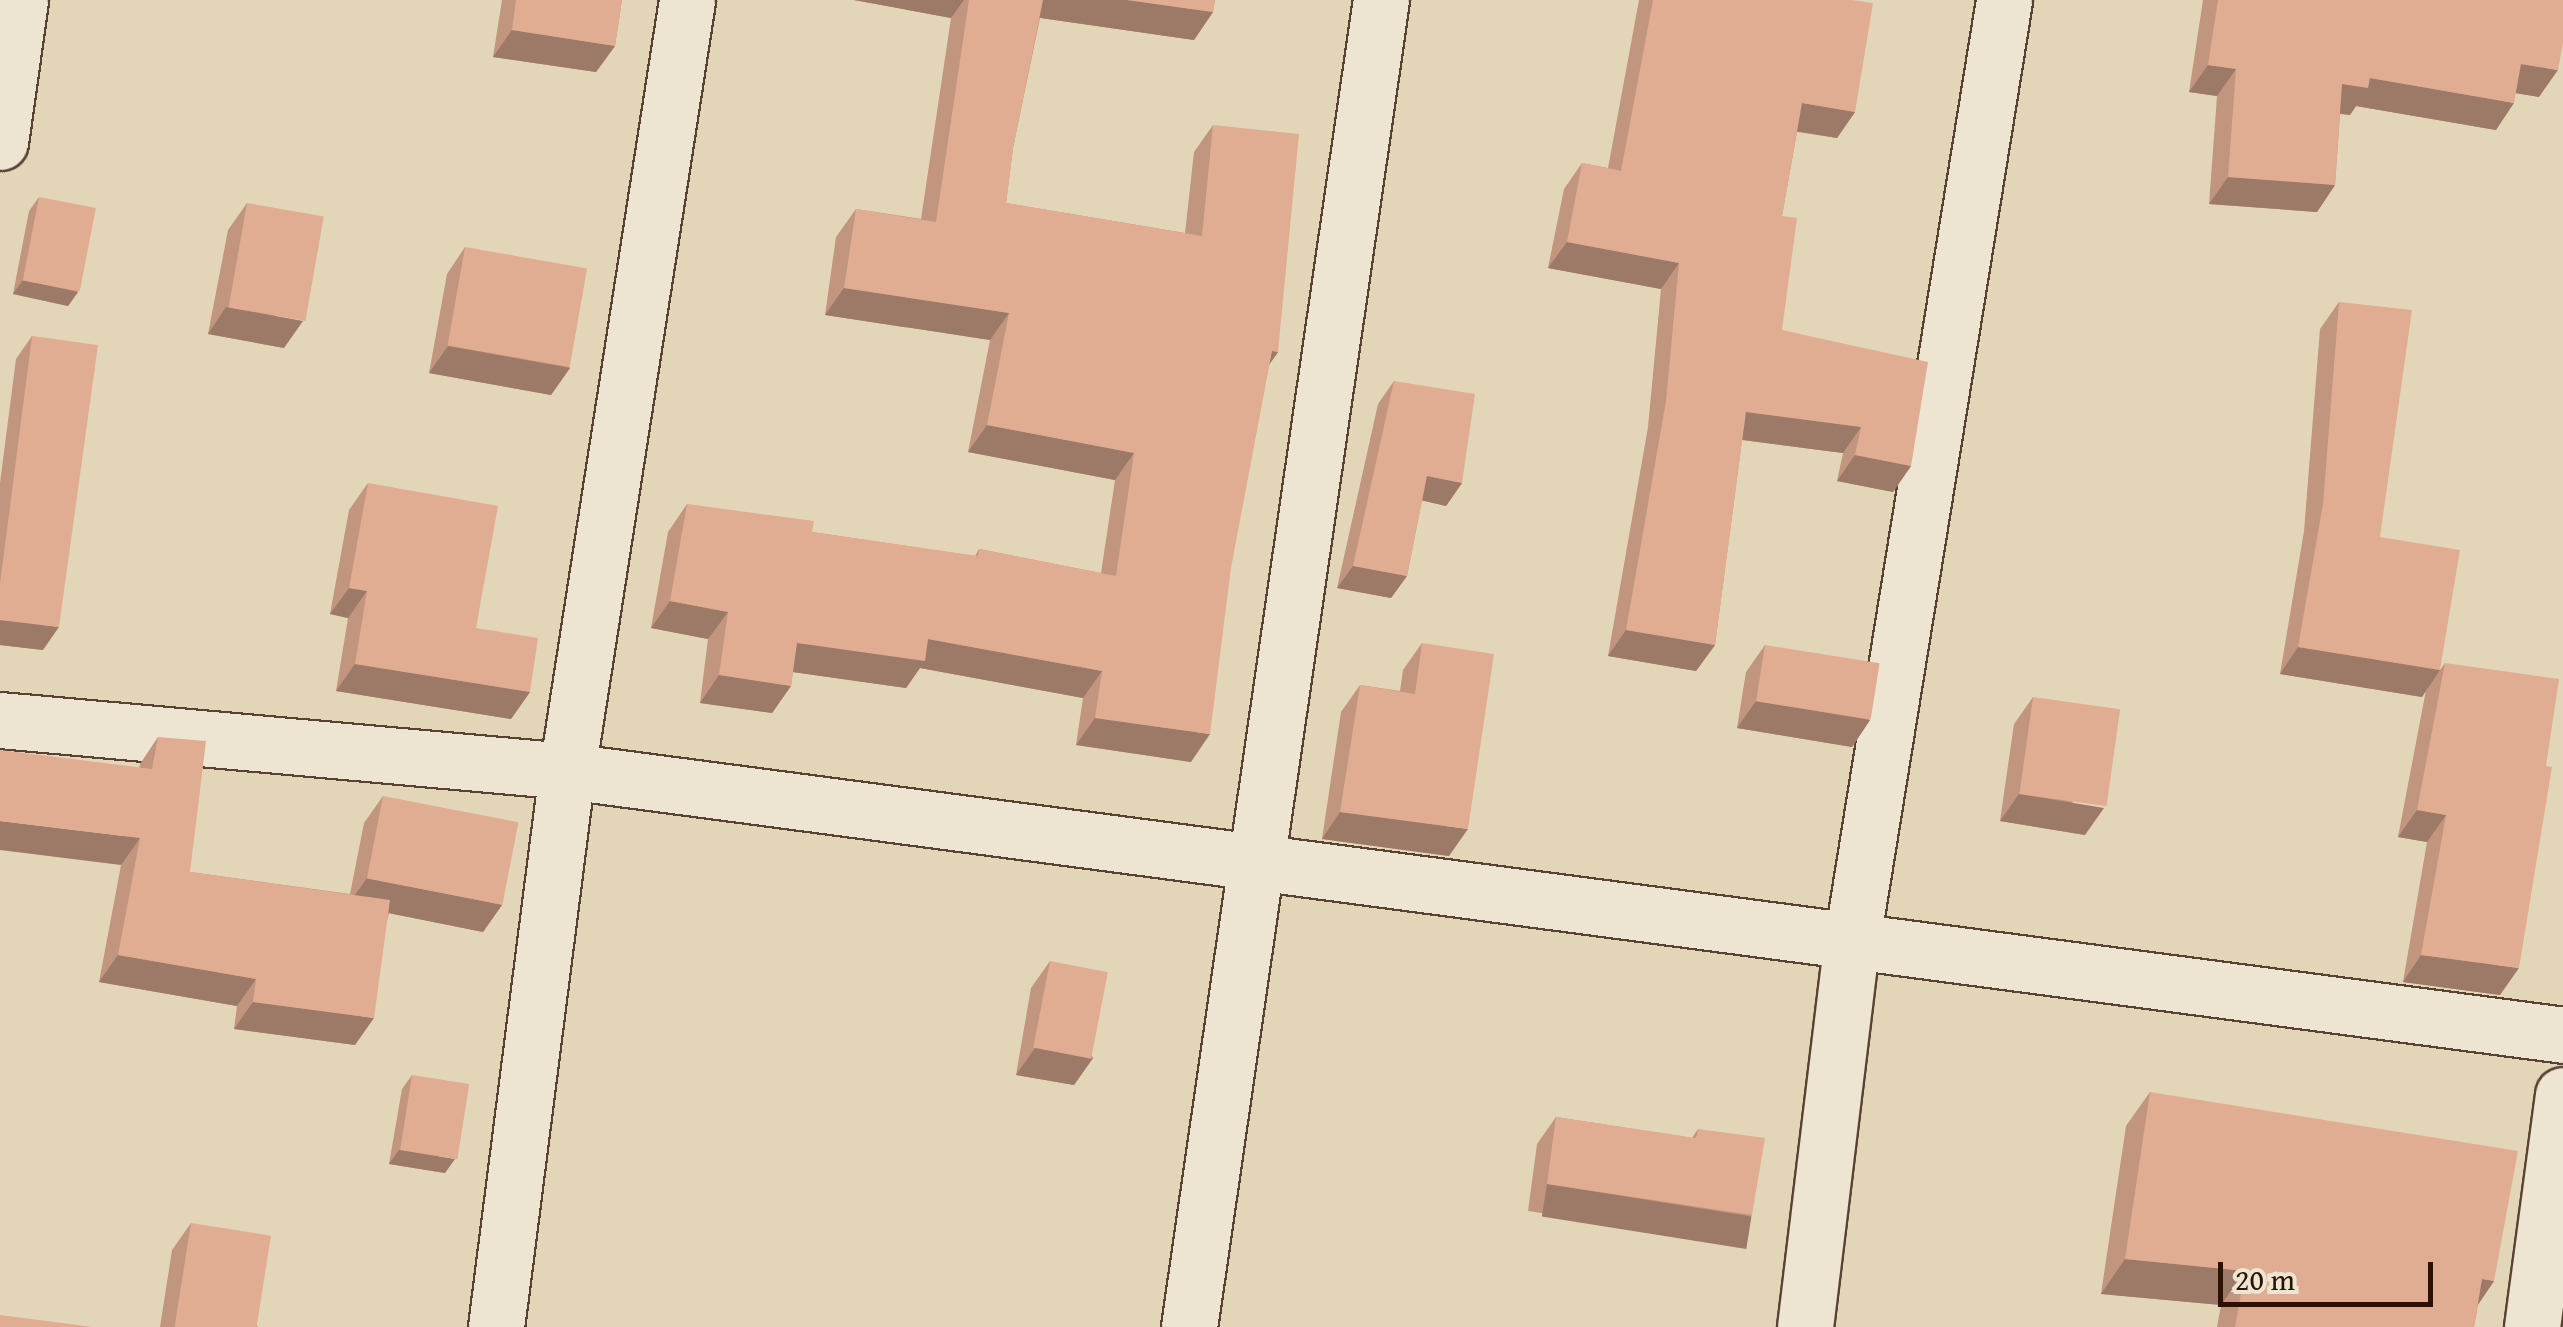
<!DOCTYPE html>
<style>
body{margin:0}
#map{position:relative;width:2563px;height:1327px;overflow:hidden;background:#e3d6b8;font-family:"Gentium Book Plus",serif}
div>[style]{position:absolute}
.roads{filter:drop-shadow(2px 0 #5a4232) drop-shadow(-2px 0 #5a4232) drop-shadow(0 2px #5a4232) drop-shadow(0 -2px #5a4232)}
.minor>*{height:55px;margin:-27.5px;padding:0 27.5px;transform-origin:27.5px;border-radius:27.5px;background:#ede4d1}
.wall>*{inset:0;background:#c1957e}
.shaded-wall>*{inset:0;background:#9d7967;transform-origin:0 0}
.building>*{inset:0;background:#e0ad93;transform-origin:0 0}
span{translate:-50% -50%;white-space:nowrap;text-align:center;line-height:1.15;-webkit-text-stroke:8px #ede4d1;paint-order:stroke}
.scale{position:absolute;left:2218px;top:1262px;width:215px;height:45px;box-sizing:border-box;border:5px solid #2c1105;border-top:0;padding-left:12px;font-size:30px;line-height:35px;white-space:nowrap;color:#2c1105;-webkit-text-stroke:8px #ede4d1;paint-order:stroke}
</style>
<div id="map">
<div class="roads">
<div class="minor">
<i style="left:0;top:142px;width:143px;rotate:-82deg"></i>
<i style="left:0;top:720px;width:569px;rotate:5.14deg"></i>
<i style="left:567px;top:771px;width:2013px;rotate:7.53deg"></i>
<i style="left:496px;top:1327px;width:561px;rotate:-82.72deg"></i>
<i style="left:567px;top:771px;width:780px;rotate:-81.15deg"></i>
<i style="left:1189px;top:1327px;width:1341px;rotate:-81.77deg"></i>
<i style="left:1805px;top:1327px;width:390px;rotate:-83.1deg"></i>
<i style="left:1852px;top:940px;width:952px;rotate:-80.81deg"></i>
<i style="left:2532px;top:1327px;width:234px;rotate:-82.4deg"></i>
</div>
</div>
<div class="wall">
<i style="clip-path:polygon(502px 0,622px 0,615px 46px,596px 72px,493px 57px)"></i>
<i style="clip-path:polygon(854px 0,1215px 0,1213px 12px,1194px 40px,1040px 18px,1013px 148px,1006px 203px,1185px 233px,1194px 152px,1213px 125px,1278px 352px,1269px 365px,1191px 762px,1076px 745px,1083px 698px,920px 668px,906px 688px,793px 672px,791px 686px,772px 713px,700px 703px,708px 639px,651px 628px,668px 532px,687px 504px,812px 532px,975px 556px,979px 549px,1101px 573px,1115px 480px,968px 452px,990px 340px,825px 315px,836px 237px,856px 209px,921px 219px,951px 18px)"></i>
<i style="clip-path:polygon(1639px 0,1852px 0,1855px 112px,1837px 138px,1797px 132px,1782px 216px,1782px 330px,1911px 466px,1893px 492px,1837px 481px,1843px 453px,1742px 440px,1715px 645px,1696px 671px,1608px 656px,1648px 427px,1661px 289px,1548px 268px,1564px 189px,1582px 163px,1608px 168px)"></i>
<i style="clip-path:polygon(2203px 0,2563px 0,2539px 97px,2516px 93px,2496px 130px,2356px 106px,2350px 115px,2340px 114px,2335px 185px,2317px 212px,2209px 204px,2217px 96px,2189px 92px)"></i>
<i style="clip-path:polygon(39px 197px,78px 292px,68px 306px,13px 294px,29px 211px)"></i>
<i style="clip-path:polygon(247px 203px,284px 348px,208px 334px,228px 230px)"></i>
<i style="clip-path:polygon(465px 247px,570px 368px,551px 395px,429px 373px,447px 274px)"></i>
<i style="clip-path:polygon(2339px 302px,2380px 537px,2440px 670px,2445px 663px,2500px 995px,2403px 982px,2427px 842px,2398px 837px,2426px 690px,2422px 697px,2280px 674px,2304px 531px,2320px 329px)"></i>
<i style="clip-path:polygon(32px 336px,43px 650px,0 645px,0 483px,16px 359px)"></i>
<i style="clip-path:polygon(1394px 381px,1462px 483px,1446px 506px,1422px 500px,1407px 576px,1391px 598px,1337px 588px,1378px 404px)"></i>
<i style="clip-path:polygon(368px 483px,476px 628px,530px 692px,511px 719px,336px 691px,348px 618px,330px 614px,349px 510px)"></i>
<i style="clip-path:polygon(1422px 643px,1449px 856px,1322px 839px,1341px 712px,1360px 685px,1400px 691px,1403px 670px)"></i>
<i style="clip-path:polygon(1765px 645px,1870px 720px,1852px 747px,1737px 728px,1746px 672px)"></i>
<i style="clip-path:polygon(2033px 697px,2085px 835px,2000px 821px,2014px 724px)"></i>
<i style="clip-path:polygon(158px 737px,190px 872px,350px 894px,364px 823px,383px 796px,502px 905px,483px 932px,389px 913px,355px 1045px,234px 1029px,237px 1006px,99px 982px,140px 764px)"></i>
<i style="clip-path:polygon(1050px 961px,1093px 1058px,1074px 1085px,1016px 1075px,1031px 988px)"></i>
<i style="clip-path:polygon(412px 1075px,445px 1173px,389px 1164px,402px 1089px)"></i>
<i style="clip-path:polygon(2150px 1092px,2494px 1281px,2478px 1305px,2474px 1327px,2217px 1327px,2221px 1305px,2101px 1294px,2126px 1126px)"></i>
<i style="clip-path:polygon(1556px 1117px,1692px 1138px,1698px 1129px,1752px 1215px,1733px 1242px,1528px 1211px,1537px 1144px)"></i>
<i style="clip-path:polygon(191px 1223px,258px 1327px,160px 1327px,172px 1250px)"></i>
</div>
<div class="shaded-wall">
<i style="clip-path:polygon(854px 0,964px 0,951px 18px)"></i>
<i style="clip-path:polygon(1038px 0,1127px 0,1213px 12px,1194px 40px,1027px 16px)"></i>
<i style="clip-path:polygon(512px 30px,615px 46px,596px 72px,493px 57px)"></i>
<i style="clip-path:polygon(2521px 64px,2558px 70px,2539px 97px,2503px 91px)"></i>
<i style="clip-path:polygon(2208px 65px,2236px 69px,2217px 96px,2189px 92px)"></i>
<i style="clip-path:polygon(2370px 78px,2514px 103px,2496px 130px,2356px 106px,2350px 115px,2324px 111px,2342px 84px)"></i>
<i style="clip-path:polygon(1802px 103px,1855px 112px,1837px 138px,1784px 129px)"></i>
<i style="clip-path:polygon(2228px 177px,2335px 185px,2317px 212px,2209px 204px)"></i>
<i style="clip-path:polygon(1567px 242px,1679px 263px,1661px 289px,1548px 268px)"></i>
<i style="clip-path:polygon(23px 280px,78px 292px,68px 306px,13px 294px)"></i>
<i style="clip-path:polygon(844px 288px,1009px 313px,990px 340px,825px 315px)"></i>
<i style="clip-path:polygon(226px 307px,303px 321px,284px 348px,208px 334px)"></i>
<i style="clip-path:polygon(448px 346px,570px 368px,551px 395px,429px 373px)"></i>
<i style="clip-path:polygon(1272px 351px,1278px 352px,1259px 379px)"></i>
<i style="clip-path:polygon(1746px 412px,1861px 427px,1843px 453px,1728px 438px)"></i>
<i style="clip-path:polygon(987px 425px,1134px 453px,1115px 480px,968px 452px)"></i>
<i style="clip-path:polygon(1855px 455px,1911px 466px,1893px 492px,1837px 481px)"></i>
<i style="clip-path:polygon(1427px 476px,1462px 483px,1446px 506px,1411px 498px)"></i>
<i style="clip-path:polygon(1353px 566px,1407px 576px,1391px 598px,1337px 588px)"></i>
<i style="clip-path:polygon(349px 588px,367px 591px,348px 618px,330px 614px)"></i>
<i style="clip-path:polygon(670px 601px,728px 612px,708px 639px,651px 628px)"></i>
<i style="clip-path:polygon(0 620px,59px 627px,43px 650px,0 645px)"></i>
<i style="clip-path:polygon(1626px 630px,1715px 645px,1696px 671px,1608px 656px)"></i>
<i style="clip-path:polygon(928px 639px,1102px 671px,1083px 698px,920px 668px,906px 688px,778px 670px,797px 643px)"></i>
<i style="clip-path:polygon(2298px 647px,2440px 670px,2422px 697px,2280px 674px)"></i>
<i style="clip-path:polygon(355px 664px,530px 692px,511px 719px,336px 691px)"></i>
<i style="clip-path:polygon(719px 675px,791px 686px,772px 713px,700px 703px)"></i>
<i style="clip-path:polygon(1756px 701px,1870px 720px,1852px 747px,1737px 728px)"></i>
<i style="clip-path:polygon(1095px 718px,1210px 734px,1191px 762px,1076px 745px)"></i>
<i style="clip-path:polygon(2019px 794px,2104px 808px,2085px 835px,2000px 821px)"></i>
<i style="clip-path:polygon(2417px 810px,2446px 815px,2427px 842px,2398px 837px)"></i>
<i style="clip-path:polygon(1340px 812px,1468px 829px,1449px 856px,1322px 839px)"></i>
<i style="clip-path:polygon(0 821px,140px 838px,121px 865px,0 850px)"></i>
<i style="clip-path:polygon(367px 878px,502px 905px,483px 932px,348px 905px)"></i>
<i style="clip-path:polygon(118px 955px,256px 979px,237px 1006px,99px 982px)"></i>
<i style="clip-path:polygon(2421px 955px,2519px 968px,2500px 995px,2403px 982px)"></i>
<i style="clip-path:polygon(253px 1002px,374px 1018px,355px 1045px,234px 1029px)"></i>
<i style="clip-path:polygon(1035px 1048px,1093px 1058px,1074px 1085px,1016px 1075px)"></i>
<i style="clip-path:polygon(399px 1150px,455px 1159px,445px 1173px,389px 1164px)"></i>
<i style="left:1547px;top:1184px;width:207px;height:33px;rotate:9deg"></i>
<i style="clip-path:polygon(2125px 1259px,2245px 1271px,2221px 1305px,2101px 1294px)"></i>
<i style="clip-path:polygon(2482px 1279px,2494px 1281px,2470px 1316px)"></i>
</div>
<div class="building">
<i style="clip-path:polygon(516px 0,622px 0,615px 46px,512px 30px)"></i>
<i style="clip-path:polygon(969px 0,1043px 0,1013px 148px,1006px 203px,1202px 236px,1213px 125px,1299px 134px,1278px 352px,1272px 351px,1231px 568px,1210px 734px,1095px 718px,1102px 671px,928px 639px,925px 661px,797px 643px,791px 686px,719px 675px,728px 612px,670px 601px,687px 504px,814px 521px,812px 532px,978px 556px,979px 549px,1116px 576px,1134px 453px,987px 425px,1009px 313px,844px 288px,856px 209px,936px 222px)"></i>
<i style="clip-path:polygon(1127px 0,1215px 0,1213px 12px)"></i>
<i style="clip-path:polygon(1653px 0,1852px 0,1873px 3px,1855px 112px,1802px 103px,1782px 216px,1797px 218px,1782px 330px,1928px 362px,1911px 466px,1855px 455px,1861px 427px,1746px 412px,1715px 645px,1626px 630px,1666px 401px,1679px 263px,1567px 242px,1582px 163px,1621px 171px)"></i>
<i style="clip-path:polygon(2218px 0,2563px 0,2563px 43px,2558px 70px,2521px 64px,2514px 103px,2370px 78px,2368px 88px,2342px 84px,2335px 185px,2228px 177px,2236px 69px,2208px 65px)"></i>
<i style="left:39px;top:197px;width:58px;height:85px;rotate:11deg"></i>
<i style="left:247px;top:203px;width:78px;height:106px;rotate:10deg"></i>
<i style="left:465px;top:247px;width:124px;height:100px;rotate:10deg"></i>
<i style="clip-path:polygon(2339px 302px,2412px 310px,2380px 537px,2460px 550px,2440px 670px,2298px 647px,2323px 504px)"></i>
<i style="clip-path:polygon(32px 336px,98px 345px,59px 627px,0 620px,0 584px)"></i>
<i style="clip-path:polygon(1394px 381px,1475px 394px,1462px 483px,1427px 476px,1407px 576px,1353px 566px)"></i>
<i style="clip-path:polygon(368px 483px,498px 506px,476px 628px,538px 638px,530px 692px,355px 664px,367px 591px,349px 588px)"></i>
<i style="clip-path:polygon(1422px 643px,1494px 654px,1468px 829px,1340px 812px,1360px 685px,1415px 694px)"></i>
<i style="left:1765px;top:645px;width:116px;height:57px;rotate:9deg"></i>
<i style="clip-path:polygon(2445px 663px,2559px 679px,2546px 766px,2552px 767px,2519px 968px,2421px 955px,2446px 815px,2417px 810px)"></i>
<i style="left:2033px;top:697px;width:88px;height:98px;rotate:8deg"></i>
<i style="clip-path:polygon(158px 737px,206px 741px,190px 872px,390px 900px,374px 1018px,253px 1002px,256px 979px,118px 955px,140px 838px,0 821px,0 750px,152px 769px)"></i>
<i style="left:383px;top:796px;width:138px;height:84px;rotate:11deg"></i>
<i style="left:1050px;top:961px;width:59px;height:88px;rotate:11deg"></i>
<i style="left:412px;top:1075px;width:58px;height:76px;rotate:9deg"></i>
<i style="clip-path:polygon(2150px 1092px,2518px 1151px,2494px 1281px,2482px 1279px,2474px 1327px,2235px 1327px,2245px 1271px,2125px 1259px)"></i>
<i style="clip-path:polygon(1556px 1117px,1696px 1138px,1698px 1129px,1765px 1138px,1752px 1215px,1547px 1184px)"></i>
<i style="left:191px;top:1223px;width:81px;height:105px;rotate:9deg"></i>
<i style="clip-path:polygon(0 1315px,93px 1327px,0 1327px)"></i>
</div>
<div class="scale">20 m</div>
</div>
